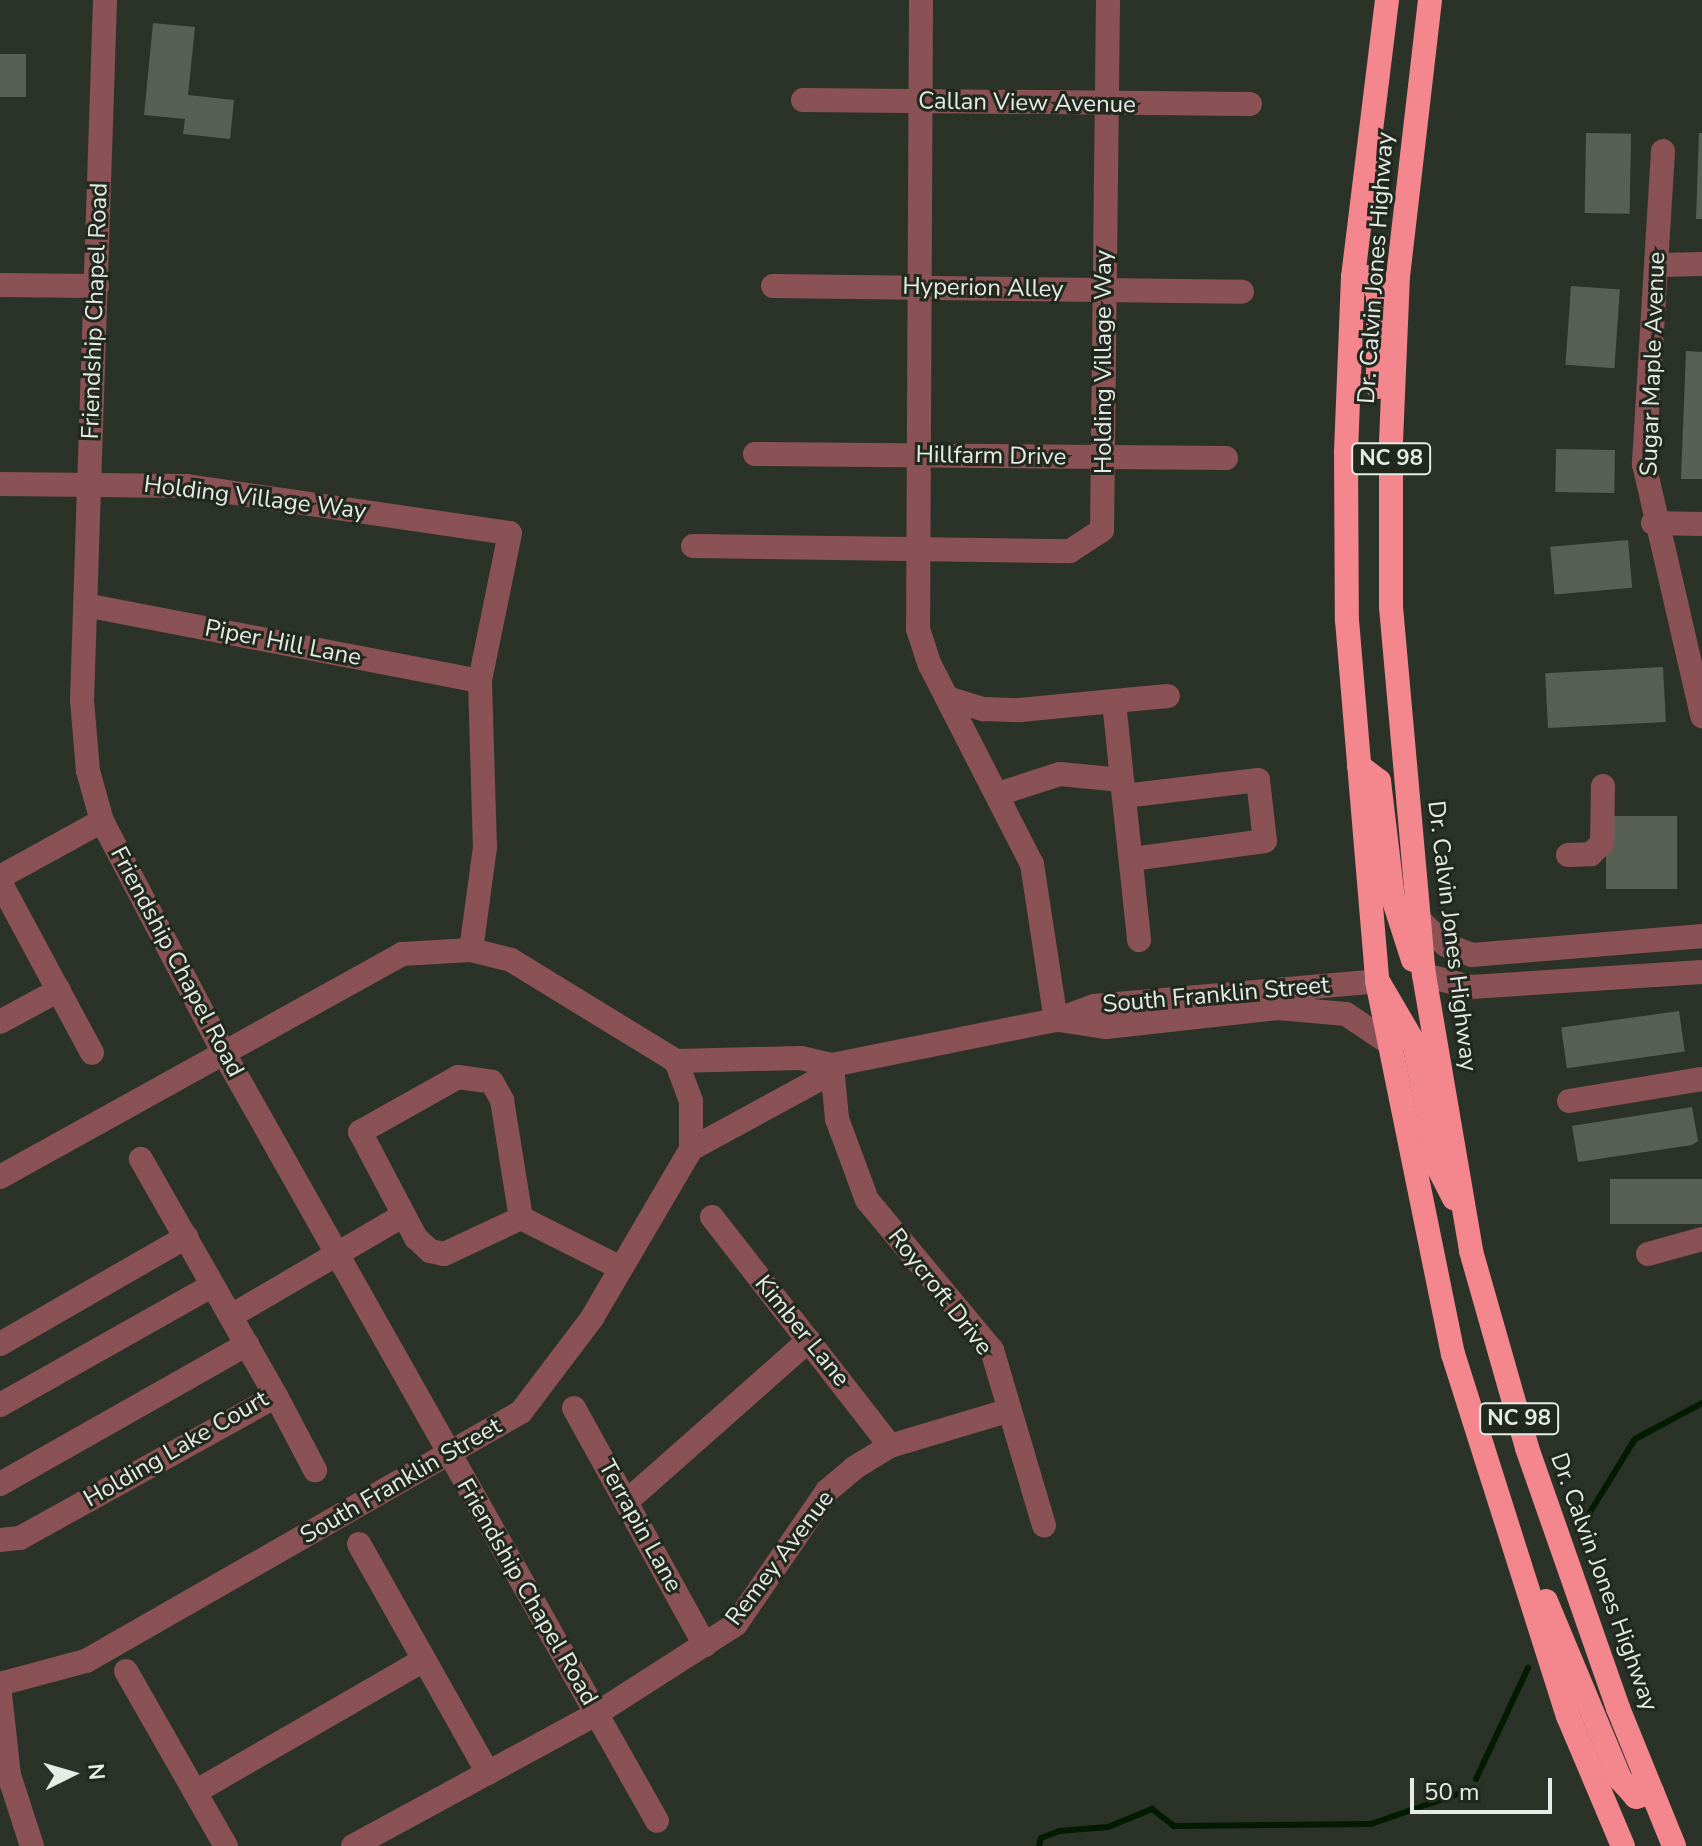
<!DOCTYPE html>
<style>
body{margin:0}
#map{position:relative;width:1702px;height:1846px;overflow:hidden;background:#2b3329;font-family:"Nunito Sans",sans-serif}
div>[style]{position:absolute}
.stream>*{height:6px;margin:-3px;padding:0 3px;transform-origin:3px;border-radius:3px;background:#031b00}
.building>*{inset:0;background:#586055;transform-origin:0 0}
.minor>*{height:24px;margin:-12px;padding:0 12px;transform-origin:12px;border-radius:12px;background:#8a5255}
.highway>*{height:24px;margin:-12px;padding:0 12px;transform-origin:12px;border-radius:12px;background:#f4868d}
span{translate:-50% -50%;white-space:nowrap;text-align:center;line-height:1.15;-webkit-text-stroke:6px #21291f;paint-order:stroke}
.shield-label span{padding:2px 6px;background:#21291f;border:2px solid;border-radius:6px;-webkit-text-stroke-width:0}
.shield-label{font-size:22px;color:#e6ebe5;font-weight:700}
.street-label{font-size:24px;color:#e6ebe5}
.north{position:absolute;left:32px;top:1734px;width:80px;height:80px;-webkit-text-stroke:6px #21291f;paint-order:stroke;rotate:85deg;font-size:22px;font-weight:700;line-height:32px;text-align:center;color:#e6ebe5}
.north::after{content:'';display:block;margin:auto;width:28px;height:36px;background:#e6ebe5;clip-path:polygon(50% 0,100% 100%,50% 72%,0 100%)}
.scale{position:absolute;left:1410px;top:1778px;width:142px;height:36px;box-sizing:border-box;border:4px solid #e6ebe5;border-top:0;padding-left:10px;font-size:24px;line-height:28px;white-space:nowrap;color:#e6ebe5;-webkit-text-stroke:6px #21291f;paint-order:stroke}
</style>
<div id="map">
<div class="stream">
<i style="left:1581px;top:1527px;width:103px;rotate:-58.5deg"></i>
<i style="left:1635px;top:1439px;width:76px;rotate:-28.2deg"></i>
<i style="left:1476px;top:1779px;width:123px;rotate:-64.9deg"></i>
<i style="left:1039px;top:1846px;width:8px;rotate:-76deg"></i>
<i style="left:1041px;top:1838px;width:19px;rotate:-21deg"></i>
<i style="left:1059px;top:1831px;width:49px;rotate:-4.7deg"></i>
<i style="left:1108px;top:1827px;width:48px;rotate:-22.2deg"></i>
<i style="left:1152px;top:1809px;width:28px;rotate:38deg"></i>
<i style="left:1174px;top:1826px;width:197px;rotate:-0.6deg"></i>
<i style="left:1371px;top:1824px;width:97px;rotate:-19.2deg"></i>
</div>
<div class="building">
<i style="clip-path:polygon(153px 23px,195px 27px,188px 95px,234px 100px,230px 139px,183px 134px,185px 119px,144px 115px)"></i>
<i style="left:0;top:54px;width:26px;height:43px"></i>
<i style="left:1586px;top:133px;width:45px;height:80px;rotate:1deg"></i>
<i style="clip-path:polygon(1699px 133px,1702px 133px,1702px 219px,1696px 219px)"></i>
<i style="left:1571px;top:286px;width:49px;height:79px;rotate:4deg"></i>
<i style="clip-path:polygon(1686px 351px,1702px 352px,1702px 479px,1681px 479px)"></i>
<i style="left:1556px;top:449px;width:59px;height:43px;rotate:1deg"></i>
<i style="left:1628px;top:540px;width:48px;height:78px;rotate:85deg"></i>
<i style="left:1663px;top:667px;width:55px;height:118px;rotate:87deg"></i>
<i style="left:1677px;top:816px;width:73px;height:71px;rotate:90deg"></i>
<i style="left:1679px;top:1011px;width:41px;height:119px;rotate:82deg"></i>
<i style="clip-path:polygon(1692px 1107px,1698px 1141px,1692px 1145px,1578px 1162px,1572px 1126px)"></i>
<i style="left:1702px;top:1179px;width:45px;height:92px;rotate:90deg"></i>
</div>
<div class="minor">
<i style="left:105px;top:0;width:700px;rotate:91.88deg"></i>
<i style="left:82px;top:700px;width:71px;rotate:85.2deg"></i>
<i style="left:88px;top:771px;width:52px;rotate:74.4deg"></i>
<i style="left:102px;top:821px;width:267px;rotate:62.3deg"></i>
<i style="left:226px;top:1057px;width:877px;rotate:60.57deg"></i>
<i style="left:921px;top:0;width:629px;rotate:90.27deg"></i>
<i style="left:918px;top:629px;width:38px;rotate:72deg"></i>
<i style="left:930px;top:665px;width:224px;rotate:62.9deg"></i>
<i style="left:1032px;top:864px;width:158px;rotate:81.3deg"></i>
<i style="left:803px;top:100px;width:447px;rotate:0.5deg"></i>
<i style="left:1663px;top:151px;width:314px;rotate:93.5deg"></i>
<i style="left:1644px;top:464px;width:259px;rotate:77deg"></i>
<i style="left:1657px;top:265px;width:45px;rotate:-1.3deg"></i>
<i style="left:0;top:285px;width:97px;rotate:0.6deg"></i>
<i style="left:773px;top:286px;width:469px;rotate:0.7deg"></i>
<i style="left:755px;top:454px;width:471px;rotate:0.5deg"></i>
<i style="left:0;top:484px;width:187px;rotate:0.6deg"></i>
<i style="left:187px;top:486px;width:326px;rotate:8.3deg"></i>
<i style="left:510px;top:533px;width:151px;rotate:101.5deg"></i>
<i style="left:480px;top:681px;width:166px;rotate:88.3deg"></i>
<i style="left:485px;top:847px;width:104px;rotate:97.7deg"></i>
<i style="left:1653px;top:523px;width:49px;rotate:1.2deg"></i>
<i style="left:693px;top:546px;width:377px;rotate:0.8deg"></i>
<i style="left:1070px;top:551px;width:38px;rotate:-33deg"></i>
<i style="left:1102px;top:530px;width:530px;rotate:-89.35deg"></i>
<i style="left:85px;top:605px;width:402px;rotate:10.9deg"></i>
<i style="left:947px;top:698px;width:39px;rotate:17deg"></i>
<i style="left:984px;top:709px;width:36px;rotate:2deg"></i>
<i style="left:1020px;top:710px;width:94px;rotate:-5.5deg"></i>
<i style="left:1122px;top:780px;width:79px;rotate:-95.8deg"></i>
<i style="left:1114px;top:701px;width:54px;rotate:-5.3deg"></i>
<i style="left:998px;top:794px;width:65px;rotate:-17.9deg"></i>
<i style="left:1060px;top:774px;width:62px;rotate:5.5deg"></i>
<i style="left:1122px;top:780px;width:161px;rotate:83.9deg"></i>
<i style="left:1124px;top:796px;width:135px;rotate:-6.8deg"></i>
<i style="left:1258px;top:780px;width:61px;rotate:83.5deg"></i>
<i style="left:1265px;top:841px;width:135px;rotate:172.3deg"></i>
<i style="left:1568px;top:855px;width:23px;rotate:-2deg"></i>
<i style="left:1591px;top:854px;width:16px;rotate:-45deg"></i>
<i style="left:1602px;top:843px;width:57px;rotate:-89deg"></i>
<i style="left:0;top:877px;width:116px;rotate:-28.8deg"></i>
<i style="left:0;top:882px;width:194px;rotate:61.7deg"></i>
<i style="left:1418px;top:919px;width:38px;rotate:43deg"></i>
<i style="left:1446px;top:945px;width:28px;rotate:21deg"></i>
<i style="left:1472px;top:955px;width:231px;rotate:-4.7deg"></i>
<i style="left:1424px;top:975px;width:49px;rotate:14.3deg"></i>
<i style="left:1471px;top:987px;width:231px;rotate:-3.7deg"></i>
<i style="left:1059px;top:1020px;width:48px;rotate:8.5deg"></i>
<i style="left:1106px;top:1027px;width:173px;rotate:-6.3deg"></i>
<i style="left:1278px;top:1008px;width:68px;rotate:5deg"></i>
<i style="left:1346px;top:1014px;width:48px;rotate:34deg"></i>
<i style="left:0;top:1022px;width:67px;rotate:-28.5deg"></i>
<i style="left:676px;top:1061px;width:43px;rotate:69.4deg"></i>
<i style="left:691px;top:1101px;width:48px;rotate:90deg"></i>
<i style="left:832px;top:1065px;width:54px;rotate:84.7deg"></i>
<i style="left:837px;top:1119px;width:86px;rotate:69.7deg"></i>
<i style="left:867px;top:1200px;width:195px;rotate:50.2deg"></i>
<i style="left:992px;top:1350px;width:183px;rotate:73.5deg"></i>
<i style="left:1569px;top:1101px;width:135px;rotate:-9.4deg"></i>
<i style="left:0;top:1177px;width:460px;rotate:-29deg"></i>
<i style="left:402px;top:954px;width:69px;rotate:-3.3deg"></i>
<i style="left:471px;top:950px;width:41px;rotate:14deg"></i>
<i style="left:511px;top:960px;width:193px;rotate:31.5deg"></i>
<i style="left:676px;top:1061px;width:125px;rotate:-1.4deg"></i>
<i style="left:801px;top:1058px;width:32px;rotate:13deg"></i>
<i style="left:832px;top:1065px;width:228px;rotate:-11.4deg"></i>
<i style="left:1056px;top:1020px;width:40px;rotate:-20.2deg"></i>
<i style="left:1094px;top:1006px;width:284px;rotate:-5deg"></i>
<i style="left:712px;top:1217px;width:290px;rotate:52.1deg"></i>
<i style="left:521px;top:1218px;width:85px;rotate:154.9deg"></i>
<i style="left:444px;top:1254px;width:14px;rotate:-168deg"></i>
<i style="left:430px;top:1251px;width:19px;rotate:-137deg"></i>
<i style="left:416px;top:1238px;width:120px;rotate:-117.8deg"></i>
<i style="left:360px;top:1132px;width:112px;rotate:-29.3deg"></i>
<i style="left:458px;top:1077px;width:34px;rotate:8deg"></i>
<i style="left:492px;top:1082px;width:21px;rotate:61deg"></i>
<i style="left:502px;top:1100px;width:120px;rotate:80.9deg"></i>
<i style="left:521px;top:1218px;width:110px;rotate:26.6deg"></i>
<i style="left:1648px;top:1254px;width:56px;rotate:-15.5deg"></i>
<i style="left:231px;top:1316px;width:200px;rotate:-30.3deg"></i>
<i style="left:0;top:1344px;width:215px;rotate:-29.9deg"></i>
<i style="left:276px;top:1396px;width:84px;rotate:62.2deg"></i>
<i style="left:0;top:1405px;width:244px;rotate:-29.4deg"></i>
<i style="left:574px;top:1408px;width:271px;rotate:61.1deg"></i>
<i style="left:0;top:1484px;width:284px;rotate:-29.5deg"></i>
<i style="left:626px;top:1502px;width:244px;rotate:-41.5deg"></i>
<i style="left:0;top:1540px;width:20px;rotate:-6deg"></i>
<i style="left:20px;top:1538px;width:293px;rotate:-29deg"></i>
<i style="left:276px;top:1396px;width:273px;rotate:-119.7deg"></i>
<i style="left:359px;top:1544px;width:263px;rotate:60.6deg"></i>
<i style="left:126px;top:1671px;width:202px;rotate:60.3deg"></i>
<i style="left:0;top:1684px;width:89px;rotate:-15deg"></i>
<i style="left:86px;top:1661px;width:501px;rotate:-29.79deg"></i>
<i style="left:521px;top:1412px;width:118px;rotate:-52.9deg"></i>
<i style="left:592px;top:1318px;width:196px;rotate:-59.6deg"></i>
<i style="left:691px;top:1149px;width:145px;rotate:-28.5deg"></i>
<i style="left:818px;top:1080px;width:21px;rotate:-47deg"></i>
<i style="left:0;top:1694px;width:81px;rotate:83.7deg"></i>
<i style="left:9px;top:1775px;width:75px;rotate:72.1deg"></i>
<i style="left:195px;top:1792px;width:262px;rotate:-30deg"></i>
<i style="left:353px;top:1846px;width:277px;rotate:-28.5deg"></i>
<i style="left:596px;top:1714px;width:166px;rotate:-32.7deg"></i>
<i style="left:736px;top:1624px;width:161px;rotate:-55.6deg"></i>
<i style="left:827px;top:1491px;width:35px;rotate:-40deg"></i>
<i style="left:854px;top:1468px;width:42px;rotate:-31.4deg"></i>
<i style="left:890px;top:1446px;width:122px;rotate:-16.7deg"></i>
</div>
<div class="highway">
<i style="left:1387px;top:0;width:279px;rotate:97deg"></i>
<i style="left:1353px;top:277px;width:176px;rotate:92.3deg"></i>
<i style="left:1346px;top:453px;width:167px;rotate:89.7deg"></i>
<i style="left:1347px;top:620px;width:362px;rotate:85.2deg"></i>
<i style="left:1377px;top:981px;width:381px;rotate:78.5deg"></i>
<i style="left:1453px;top:1354px;width:380px;rotate:72.4deg"></i>
<i style="left:1568px;top:1716px;width:141px;rotate:67.1deg"></i>
<i style="left:1430px;top:0;width:277px;rotate:96.6deg"></i>
<i style="left:1398px;top:275px;width:167px;rotate:92.4deg"></i>
<i style="left:1391px;top:442px;width:165px;rotate:90deg"></i>
<i style="left:1391px;top:607px;width:369px;rotate:84.9deg"></i>
<i style="left:1424px;top:975px;width:280px;rotate:80.3deg"></i>
<i style="left:1471px;top:1251px;width:205px;rotate:74.1deg"></i>
<i style="left:1527px;top:1448px;width:275px;rotate:70.7deg"></i>
<i style="left:1618px;top:1708px;width:149px;rotate:67.9deg"></i>
<i style="left:1353px;top:277px;width:17px"></i>
<i style="left:1370px;top:277px;width:19px;rotate:65deg"></i>
<i style="left:1378px;top:294px;width:93px;rotate:90deg"></i>
<i style="left:1359px;top:766px;width:25px;rotate:37deg"></i>
<i style="left:1379px;top:781px;width:118px;rotate:83.2deg"></i>
<i style="left:1393px;top:898px;width:65px;rotate:72.1deg"></i>
<i style="left:1379px;top:983px;width:69px;rotate:59.7deg"></i>
<i style="left:1414px;top:1043px;width:128px;rotate:78.8deg"></i>
<i style="left:1439px;top:1169px;width:33px;rotate:63deg"></i>
<i style="left:1546px;top:1601px;width:193px;rotate:67.4deg"></i>
<i style="left:1620px;top:1779px;width:24px;rotate:48deg"></i>
<i style="left:1636px;top:1797px;width:17px;rotate:-17deg"></i>
</div>
<div class="shield-label">
<span style="left:1391px;top:459px">NC 98</span>
<span style="left:1519px;top:1419px">NC 98</span>
</div>
<div class="street-label">
<span style="left:1027px;top:103px;rotate:1deg">Callan View Avenue</span>
<span style="left:1376px;top:268px;rotate:-86deg">Dr. Calvin Jones Highway</span>
<span style="left:983px;top:288px;rotate:1deg">Hyperion Alley</span>
<span style="left:95px;top:311px;rotate:-88deg">Friendship Chapel Road</span>
<span style="left:1104px;top:362px;rotate:-90deg">Holding Village Way</span>
<span style="left:1653px;top:364px;rotate:-88deg">Sugar Maple Avenue</span>
<span style="left:991px;top:456px;rotate:1deg">Hillfarm Drive</span>
<span style="left:255px;top:498px;rotate:7deg">Holding Village Way</span>
<span style="left:283px;top:643px;rotate:11deg">Piper Hill Lane</span>
<span style="left:1452px;top:936px;rotate:83deg">Dr. Calvin Jones Highway</span>
<span style="left:177px;top:962px;rotate:62deg">Friendship Chapel Road</span>
<span style="left:1216px;top:995px;rotate:-5deg">South Franklin Street</span>
<span style="left:940px;top:1292px;rotate:52deg">Roycroft Drive</span>
<span style="left:802px;top:1331px;rotate:51deg">Kimber Lane</span>
<span style="left:176px;top:1449px;rotate:-30deg">Holding Lake Court</span>
<span style="left:401px;top:1481px;rotate:-30deg">South Franklin Street</span>
<span style="left:640px;top:1526px;rotate:61deg">Terrapin Lane</span>
<span style="left:780px;top:1558px;rotate:-53deg">Remey Avenue</span>
<span style="left:1604px;top:1582px;rotate:70deg">Dr. Calvin Jones Highway</span>
<span style="left:527px;top:1592px;rotate:60deg">Friendship Chapel Road</span>
</div>
<div class="north">N</div>
<div class="scale">50 m</div>
</div>
